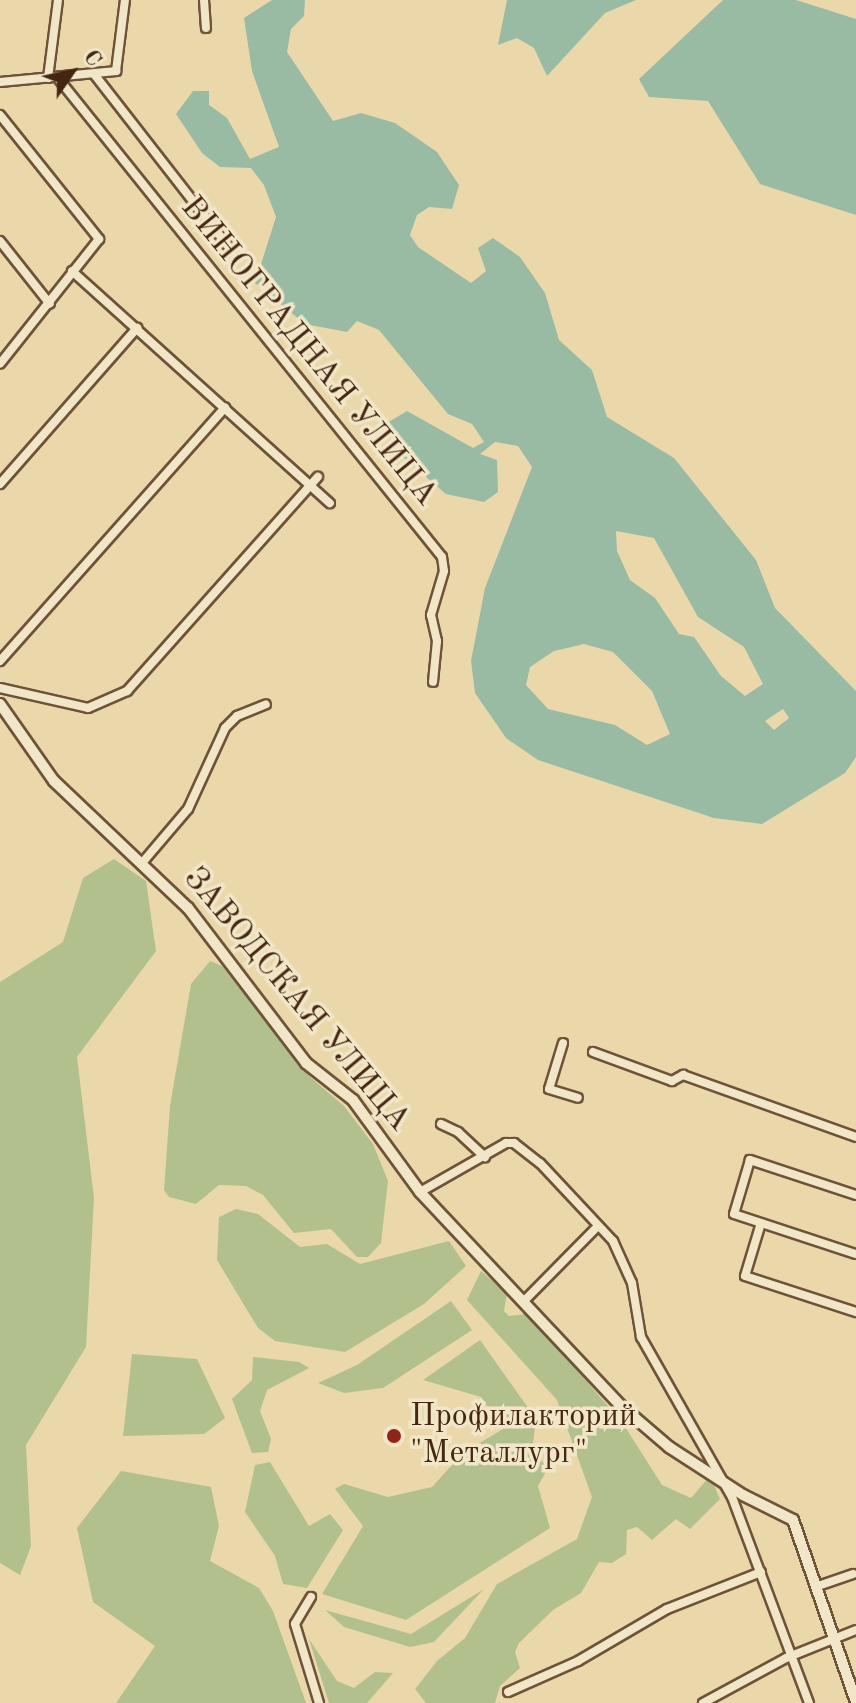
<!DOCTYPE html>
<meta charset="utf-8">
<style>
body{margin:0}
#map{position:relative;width:856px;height:1703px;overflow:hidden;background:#ead8ab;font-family:"Old Standard TT",serif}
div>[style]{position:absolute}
.green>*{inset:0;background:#b2c08d}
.water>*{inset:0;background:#99bba4}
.roads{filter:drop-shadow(2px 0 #6e5338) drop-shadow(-2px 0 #6e5338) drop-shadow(0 2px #6e5338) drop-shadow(0 -2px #6e5338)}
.minor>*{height:8px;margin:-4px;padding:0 4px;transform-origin:4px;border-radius:4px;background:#f1e6c8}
.tertiary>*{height:10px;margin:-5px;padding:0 5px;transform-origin:5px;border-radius:5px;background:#f1e6c8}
.dots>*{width:22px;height:22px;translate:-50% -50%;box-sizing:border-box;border:4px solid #f1e6c8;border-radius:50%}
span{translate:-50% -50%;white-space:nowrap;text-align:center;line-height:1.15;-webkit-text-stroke:7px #f1e6c8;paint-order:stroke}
.street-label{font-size:32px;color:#452711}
.poi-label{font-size:32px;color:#452711}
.left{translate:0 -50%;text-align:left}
.north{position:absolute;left:32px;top:32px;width:80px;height:80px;-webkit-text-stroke:6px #f1e6c8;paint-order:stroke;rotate:56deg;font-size:22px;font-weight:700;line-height:32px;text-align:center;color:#452711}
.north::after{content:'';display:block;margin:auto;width:28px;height:36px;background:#452711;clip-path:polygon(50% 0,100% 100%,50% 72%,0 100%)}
</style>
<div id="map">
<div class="green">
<i style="clip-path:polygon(114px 859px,146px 881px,156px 951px,77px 1057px,94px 1198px,86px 1347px,26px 1445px,31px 1546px,20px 1575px,0 1563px,0 982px,63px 942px,83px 878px)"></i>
<i style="clip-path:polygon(210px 961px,222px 966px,310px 1077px,344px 1106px,373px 1144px,388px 1181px,381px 1243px,368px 1257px,357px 1257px,331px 1229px,294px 1233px,263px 1195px,246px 1186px,219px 1185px,196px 1204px,169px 1197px,164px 1190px,170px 1106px,191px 984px)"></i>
<i style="clip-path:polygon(236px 1209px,258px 1214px,300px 1247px,327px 1244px,360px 1264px,449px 1241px,466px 1266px,424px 1304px,345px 1352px,275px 1341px,258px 1328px,217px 1260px,219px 1217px)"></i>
<i style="clip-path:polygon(481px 1271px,507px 1293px,504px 1311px,509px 1316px,526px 1314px,535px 1322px,622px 1422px,662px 1485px,691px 1498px,710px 1476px,720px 1499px,690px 1529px,676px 1519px,652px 1540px,637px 1527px,627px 1530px,626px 1554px,612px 1563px,599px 1562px,581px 1593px,553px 1610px,519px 1643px,515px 1652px,520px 1668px,500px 1686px,495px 1703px,426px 1703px,415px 1689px,437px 1661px,465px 1638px,497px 1584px,577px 1539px,592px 1497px,557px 1400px,467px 1300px)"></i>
<i style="clip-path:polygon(451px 1301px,472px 1330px,383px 1388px,344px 1393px,318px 1383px,357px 1365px)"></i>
<i style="clip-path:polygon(480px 1340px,536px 1419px,532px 1451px,548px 1468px,538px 1486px,550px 1528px,406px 1620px,322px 1594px,363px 1526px,335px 1489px,344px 1484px,388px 1497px,432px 1487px,463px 1453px,503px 1429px,481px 1397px,423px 1380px)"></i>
<i style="clip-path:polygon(132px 1354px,197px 1359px,225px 1418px,204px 1434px,123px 1436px)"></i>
<i style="clip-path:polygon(253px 1357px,299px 1362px,309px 1368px,267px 1390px,260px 1411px,271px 1439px,268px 1452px,252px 1453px,232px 1399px,252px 1380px)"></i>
<i style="clip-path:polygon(270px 1462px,309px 1526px,330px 1514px,343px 1530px,307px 1588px,283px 1584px,275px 1556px,245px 1512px,255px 1465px)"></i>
<i style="clip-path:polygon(121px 1471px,211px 1487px,219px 1526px,210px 1561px,259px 1588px,273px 1611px,306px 1703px,116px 1703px,155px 1646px,93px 1602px,77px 1528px)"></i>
<i style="clip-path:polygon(484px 1589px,434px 1642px,410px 1647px,344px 1627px,325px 1610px,411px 1634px)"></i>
<i style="clip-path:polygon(309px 1639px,337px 1681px,354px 1688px,375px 1672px,393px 1673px,367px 1703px,329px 1703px)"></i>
</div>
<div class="water">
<i style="clip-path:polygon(evenodd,272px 0,305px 0,304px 16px,291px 29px,287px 52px,333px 121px,361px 113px,395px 123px,437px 152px,459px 185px,452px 209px,429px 207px,417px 215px,410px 235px,418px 247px,471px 283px,486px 271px,478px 248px,493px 238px,520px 257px,545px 293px,559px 340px,592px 370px,607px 417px,674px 458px,756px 560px,775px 608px,856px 691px,856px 757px,845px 773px,762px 824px,714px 818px,538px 760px,506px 738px,475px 693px,471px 661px,485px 588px,532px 467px,518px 446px,495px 442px,480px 454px,497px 460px,498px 492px,484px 502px,446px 494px,404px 458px,387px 423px,407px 411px,473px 448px,484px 442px,472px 424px,448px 414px,379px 330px,357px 321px,347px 332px,305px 324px,255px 283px,276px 217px,264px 185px,251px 168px,220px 167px,202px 153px,176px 114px,193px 91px,209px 91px,209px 105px,227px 118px,250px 159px,279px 147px,252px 71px,244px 18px,272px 0,616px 531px,654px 538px,698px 617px,744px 647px,763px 684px,745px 696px,721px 676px,694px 637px,679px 634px,655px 598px,630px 580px,617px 551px,616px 531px,272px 0,584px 644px,613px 652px,652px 691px,670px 734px,647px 745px,615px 725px,548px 709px,526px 685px,530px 667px,554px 651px,584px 644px,272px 0,783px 709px,789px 718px,774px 730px,765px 721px,783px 709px)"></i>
<i style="clip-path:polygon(507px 0,636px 0,605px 13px,547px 76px,534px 48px,517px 38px,498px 45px)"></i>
<i style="clip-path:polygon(723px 0,796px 0,856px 19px,856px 215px,760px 184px,708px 101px,649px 97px,639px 79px)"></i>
</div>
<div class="roads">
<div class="minor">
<i style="left:204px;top:0;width:28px;rotate:86deg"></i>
<i style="left:94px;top:74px;width:224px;rotate:52.1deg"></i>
<i style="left:57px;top:77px;width:615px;rotate:51.27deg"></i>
<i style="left:442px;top:557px;width:14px;rotate:82deg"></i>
<i style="left:444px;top:571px;width:46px;rotate:106.5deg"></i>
<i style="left:431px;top:615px;width:27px;rotate:77deg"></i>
<i style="left:437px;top:641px;width:41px;rotate:95.6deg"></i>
<i style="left:48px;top:78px;width:79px;rotate:-82.7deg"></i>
<i style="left:0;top:82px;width:117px;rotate:-5.4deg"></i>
<i style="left:116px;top:71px;width:72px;rotate:-82.8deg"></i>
<i style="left:0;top:115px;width:159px;rotate:51.4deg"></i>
<i style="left:99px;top:239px;width:159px;rotate:128.4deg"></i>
<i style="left:0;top:241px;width:80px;rotate:51.6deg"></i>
<i style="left:72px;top:271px;width:347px;rotate:42deg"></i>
<i style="left:0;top:484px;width:208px;rotate:-48.7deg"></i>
<i style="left:0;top:661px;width:339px;rotate:-48.4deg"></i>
<i style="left:0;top:688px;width:90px;rotate:12.8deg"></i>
<i style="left:88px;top:708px;width:43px;rotate:-23.6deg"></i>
<i style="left:127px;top:691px;width:287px;rotate:-48.3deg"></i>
<i style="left:142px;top:863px;width:71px;rotate:-49.6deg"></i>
<i style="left:188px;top:809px;width:89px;rotate:-65.4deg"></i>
<i style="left:225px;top:728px;width:17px;rotate:-45deg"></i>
<i style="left:237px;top:716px;width:31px;rotate:-22deg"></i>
<i style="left:563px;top:1043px;width:48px;rotate:106.9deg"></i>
<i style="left:549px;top:1089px;width:30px;rotate:17deg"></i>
<i style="left:593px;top:1052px;width:84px;rotate:20.2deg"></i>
<i style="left:672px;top:1081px;width:13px;rotate:-29deg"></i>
<i style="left:683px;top:1075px;width:184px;rotate:19.7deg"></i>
<i style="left:441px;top:1124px;width:19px;rotate:25deg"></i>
<i style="left:458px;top:1132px;width:37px;rotate:43deg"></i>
<i style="left:420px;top:1192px;width:99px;rotate:-29.7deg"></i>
<i style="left:506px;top:1143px;width:8px"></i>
<i style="left:514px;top:1143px;width:33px;rotate:38deg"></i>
<i style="left:540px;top:1163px;width:107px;rotate:46.9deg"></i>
<i style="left:613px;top:1241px;width:46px;rotate:65.7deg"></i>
<i style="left:632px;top:1283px;width:55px;rotate:80.5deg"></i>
<i style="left:641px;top:1337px;width:184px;rotate:60.4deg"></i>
<i style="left:732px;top:1497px;width:220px;rotate:69.5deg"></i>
<i style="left:856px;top:1195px;width:112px;rotate:-161.7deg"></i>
<i style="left:750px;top:1160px;width:56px;rotate:106.5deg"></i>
<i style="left:734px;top:1214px;width:128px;rotate:18.2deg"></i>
<i style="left:761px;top:1223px;width:55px;rotate:106.8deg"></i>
<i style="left:745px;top:1276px;width:117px;rotate:18deg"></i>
<i style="left:524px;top:1301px;width:105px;rotate:-45.4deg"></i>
<i style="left:818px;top:1586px;width:37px;rotate:-19deg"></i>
<i style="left:311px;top:1597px;width:31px;rotate:121deg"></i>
<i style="left:295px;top:1624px;width:83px;rotate:73.1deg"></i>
<i style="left:508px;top:1692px;width:77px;rotate:-23.9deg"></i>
<i style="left:578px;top:1661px;width:103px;rotate:-30.3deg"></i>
<i style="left:667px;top:1609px;width:101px;rotate:-21.5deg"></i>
<i style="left:703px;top:1703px;width:94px;rotate:-28.5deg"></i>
<i style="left:786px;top:1658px;width:75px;rotate:-21.8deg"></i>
</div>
<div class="tertiary">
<i style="left:0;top:704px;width:94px;rotate:55deg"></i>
<i style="left:54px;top:781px;width:185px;rotate:43.5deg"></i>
<i style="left:188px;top:908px;width:195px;rotate:52.7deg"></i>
<i style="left:306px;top:1063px;width:60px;rotate:38.2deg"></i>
<i style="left:353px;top:1100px;width:114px;rotate:53.9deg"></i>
<i style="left:420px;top:1192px;width:292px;rotate:46.8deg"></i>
<i style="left:620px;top:1405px;width:65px;rotate:40.6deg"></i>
<i style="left:669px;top:1447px;width:88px;rotate:33deg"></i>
<i style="left:743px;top:1495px;width:56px;rotate:26.6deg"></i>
<i style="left:793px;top:1520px;width:193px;rotate:70.9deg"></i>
</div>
</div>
<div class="dots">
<i style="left:394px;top:1436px;background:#8f2418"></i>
</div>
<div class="street-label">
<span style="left:308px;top:352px;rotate:51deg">ВИНОГРАДНАЯ УЛИЦА</span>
<span style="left:296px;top:1000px;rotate:50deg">ЗАВОДСКАЯ УЛИЦА</span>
</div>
<div class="poi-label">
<span class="left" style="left:410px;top:1436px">Профилакторий<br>"Металлург"</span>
</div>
<div class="north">С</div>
</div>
